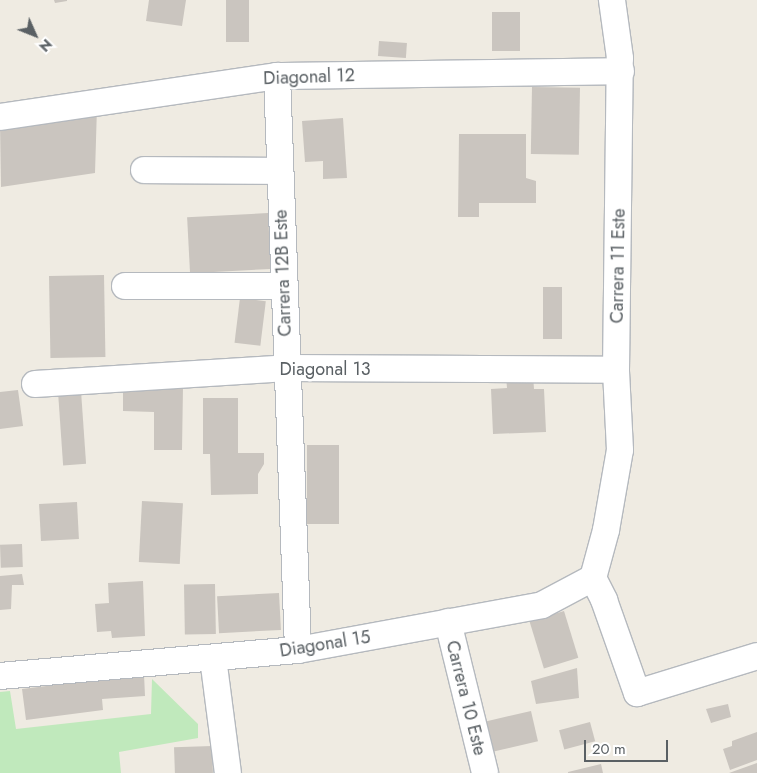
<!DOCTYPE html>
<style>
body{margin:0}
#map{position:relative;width:757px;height:773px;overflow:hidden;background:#efebe2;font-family:Jost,sans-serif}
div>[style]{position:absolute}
.green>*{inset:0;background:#c0e9bc}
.building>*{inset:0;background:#cac5bf;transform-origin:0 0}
.roads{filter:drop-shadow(1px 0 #b5b9be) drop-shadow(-1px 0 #b5b9be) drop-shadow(0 1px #b5b9be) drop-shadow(0 -1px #b5b9be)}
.minor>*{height:26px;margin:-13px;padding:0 13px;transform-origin:13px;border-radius:13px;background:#fff}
span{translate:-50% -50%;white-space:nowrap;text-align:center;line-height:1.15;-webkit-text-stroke:5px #fff;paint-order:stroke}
.street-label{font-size:18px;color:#5a6064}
.north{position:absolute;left:10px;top:10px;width:50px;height:50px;-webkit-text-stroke:4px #fff;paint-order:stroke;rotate:134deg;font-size:14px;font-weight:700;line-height:20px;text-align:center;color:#5a6064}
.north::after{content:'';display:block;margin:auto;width:18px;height:22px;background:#5a6064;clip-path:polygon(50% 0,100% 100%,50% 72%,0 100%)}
.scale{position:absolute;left:584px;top:740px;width:84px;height:22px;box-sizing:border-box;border:2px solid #5a6064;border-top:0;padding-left:6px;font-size:15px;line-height:18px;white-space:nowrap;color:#5a6064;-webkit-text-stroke:4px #fff;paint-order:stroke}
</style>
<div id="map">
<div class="green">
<i style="clip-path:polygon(152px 679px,198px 724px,198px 738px,119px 752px,121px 773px,0 773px,0 692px,10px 691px,16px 729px,151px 714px)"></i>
</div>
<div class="building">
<i style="clip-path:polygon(54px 0,67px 0,67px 1px,55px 3px)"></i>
<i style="clip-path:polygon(149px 0,186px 0,182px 26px,146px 21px)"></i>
<i style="left:226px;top:0;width:23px;height:42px"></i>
<i style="left:492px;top:12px;width:28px;height:39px"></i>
<i style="left:379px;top:41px;width:28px;height:15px;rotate:4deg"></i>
<i style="left:532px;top:87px;width:48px;height:67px;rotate:1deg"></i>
<i style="clip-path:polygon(97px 107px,95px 173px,1px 187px,0 122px)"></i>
<i style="clip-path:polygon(343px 118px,347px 178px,323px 179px,323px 161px,305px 162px,302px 121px)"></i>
<i style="clip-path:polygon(459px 134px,526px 134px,526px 178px,536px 181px,536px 203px,479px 203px,479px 217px,458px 217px)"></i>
<i style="left:268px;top:213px;width:56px;height:81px;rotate:87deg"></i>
<i style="left:104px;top:275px;width:82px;height:55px;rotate:89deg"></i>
<i style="left:543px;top:287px;width:19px;height:52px"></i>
<i style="left:240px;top:298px;width:26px;height:45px;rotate:7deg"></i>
<i style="clip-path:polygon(533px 375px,534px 389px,544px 389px,546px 432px,493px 434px,491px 389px,507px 388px,506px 376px)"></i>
<i style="clip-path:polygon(123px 387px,183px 387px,182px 450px,154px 450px,154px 412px,123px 411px)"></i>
<i style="clip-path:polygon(18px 390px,23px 426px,0 429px,0 392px)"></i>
<i style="left:81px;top:391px;width:73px;height:23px;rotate:86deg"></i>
<i style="clip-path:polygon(203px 398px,238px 398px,238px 453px,264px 453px,264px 464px,258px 474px,258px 494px,211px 495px,210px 454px,203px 454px)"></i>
<i style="left:339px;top:445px;width:79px;height:32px;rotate:90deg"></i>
<i style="left:142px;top:501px;width:41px;height:61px;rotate:3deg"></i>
<i style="left:77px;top:502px;width:37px;height:38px;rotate:87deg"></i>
<i style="left:22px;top:544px;width:23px;height:22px;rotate:88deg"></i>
<i style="clip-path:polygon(22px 574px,24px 585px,12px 585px,11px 609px,0 610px,0 576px)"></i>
<i style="clip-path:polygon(143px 581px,145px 636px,112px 638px,111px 631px,97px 632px,95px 604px,109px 603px,108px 583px)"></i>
<i style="left:215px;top:584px;width:50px;height:31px;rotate:89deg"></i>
<i style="left:279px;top:593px;width:37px;height:62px;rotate:87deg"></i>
<i style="left:564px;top:611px;width:49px;height:36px;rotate:73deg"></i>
<i style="clip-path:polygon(577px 668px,579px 698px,536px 704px,531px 681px)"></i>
<i style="clip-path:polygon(144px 674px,145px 696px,102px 699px,103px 710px,26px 720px,22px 689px)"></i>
<i style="clip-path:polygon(728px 704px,731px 717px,711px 723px,706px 709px)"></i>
<i style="left:531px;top:711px;width:31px;height:52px;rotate:77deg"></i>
<i style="left:590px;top:722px;width:20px;height:32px;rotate:75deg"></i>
<i style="clip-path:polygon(757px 732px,757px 760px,730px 770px,723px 749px,732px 746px,732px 741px)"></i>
<i style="left:212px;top:746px;width:27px;height:38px;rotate:88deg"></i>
<i style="clip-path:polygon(757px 763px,757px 773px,729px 773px)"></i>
<i style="clip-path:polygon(601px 764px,603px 773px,568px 773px,568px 772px)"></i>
</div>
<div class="roads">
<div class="minor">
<i style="left:277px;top:76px;width:574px;rotate:87.9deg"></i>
<i style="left:0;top:117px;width:280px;rotate:-8.4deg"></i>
<i style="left:277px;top:76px;width:344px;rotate:-0.8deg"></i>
<i style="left:144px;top:170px;width:135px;rotate:0.4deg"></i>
<i style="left:125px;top:286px;width:159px"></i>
<i style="left:35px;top:384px;width:253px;rotate:-3.6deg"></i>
<i style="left:287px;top:368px;width:329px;rotate:0.3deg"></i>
<i style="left:593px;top:578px;width:25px;rotate:63deg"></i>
<i style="left:604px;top:600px;width:99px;rotate:70.5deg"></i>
<i style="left:637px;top:693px;width:126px;rotate:-17.1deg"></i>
<i style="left:448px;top:622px;width:155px;rotate:76.2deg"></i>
<i style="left:213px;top:658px;width:116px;rotate:82.6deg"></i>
<i style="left:0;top:676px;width:299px;rotate:-5deg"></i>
<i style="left:298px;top:650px;width:248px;rotate:-10.4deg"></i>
<i style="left:542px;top:605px;width:58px;rotate:-27.9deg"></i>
<i style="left:593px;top:578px;width:50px;rotate:-74.8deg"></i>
<i style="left:606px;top:530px;width:81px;rotate:-80.1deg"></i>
<i style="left:620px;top:450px;width:80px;rotate:-92.9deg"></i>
<i style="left:616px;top:370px;width:312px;rotate:-89.3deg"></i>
<i style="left:620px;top:58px;width:59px;rotate:-97.9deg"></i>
</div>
</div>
<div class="street-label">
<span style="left:309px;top:77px;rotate:-2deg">Diagonal 12</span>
<span style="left:618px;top:266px;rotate:-89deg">Carrera 11 Este</span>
<span style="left:283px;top:273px;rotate:-92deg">Carrera 12B Este</span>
<span style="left:325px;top:369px">Diagonal 13</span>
<span style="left:325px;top:644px;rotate:-9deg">Diagonal 15</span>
<span style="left:466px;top:698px;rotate:76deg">Carrera 10 Este</span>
</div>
<div class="north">N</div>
<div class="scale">20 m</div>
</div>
